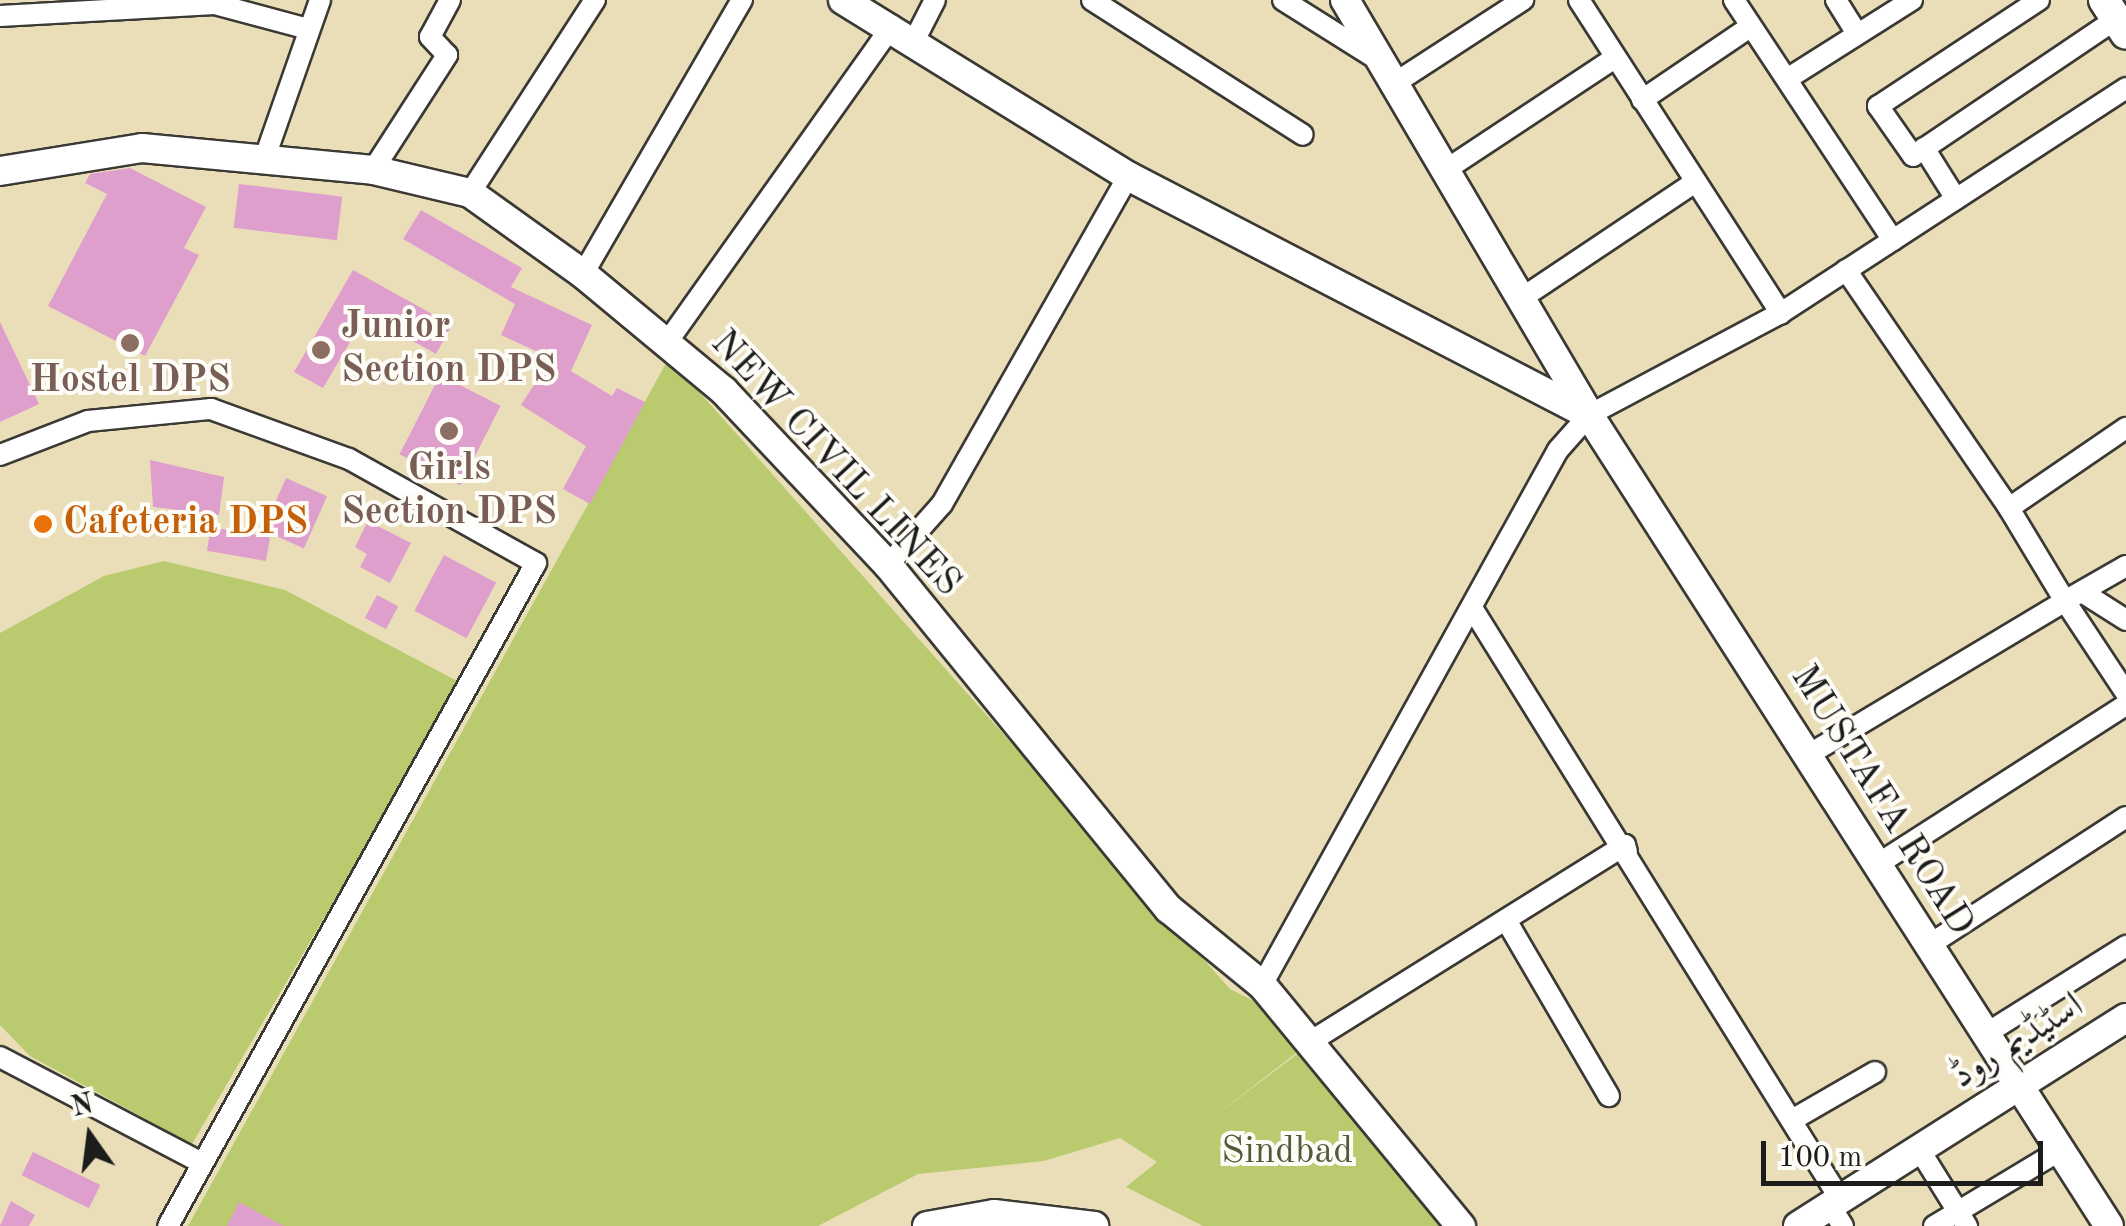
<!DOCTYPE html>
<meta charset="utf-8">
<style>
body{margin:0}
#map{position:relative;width:2126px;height:1226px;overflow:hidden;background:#eadeb9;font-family:"Old Standard TT",Amiri,serif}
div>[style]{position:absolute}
.green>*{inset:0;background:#b9cb6e}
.building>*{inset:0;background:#df9fcd;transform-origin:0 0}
.roads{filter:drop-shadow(2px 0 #3b3934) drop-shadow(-2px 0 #3b3934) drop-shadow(0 2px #3b3934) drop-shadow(0 -2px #3b3934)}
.street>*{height:20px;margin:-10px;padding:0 10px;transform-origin:10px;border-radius:10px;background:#fff}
.secondary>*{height:28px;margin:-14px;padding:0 14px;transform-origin:14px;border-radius:14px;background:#fff}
.primary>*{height:30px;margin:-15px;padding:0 15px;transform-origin:15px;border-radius:15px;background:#fff}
.dots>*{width:28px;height:28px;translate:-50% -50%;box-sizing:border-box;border:5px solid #fdfcf7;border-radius:50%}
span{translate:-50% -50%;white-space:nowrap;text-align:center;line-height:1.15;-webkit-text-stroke:8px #fdfcf7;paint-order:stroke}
.education-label{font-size:38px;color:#785e54;font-weight:700}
.left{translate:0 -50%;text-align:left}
.street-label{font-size:38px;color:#1c1c1c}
.food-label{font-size:38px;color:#c56008;font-weight:700}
.park-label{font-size:38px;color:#535939}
.north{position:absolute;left:40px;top:1086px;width:100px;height:100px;-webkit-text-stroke:8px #fdfcf7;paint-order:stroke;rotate:346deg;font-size:28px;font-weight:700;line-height:40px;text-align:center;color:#1c1c1c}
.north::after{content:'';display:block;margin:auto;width:35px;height:45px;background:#1c1c1c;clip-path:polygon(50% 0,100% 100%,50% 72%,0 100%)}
.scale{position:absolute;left:1761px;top:1141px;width:282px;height:45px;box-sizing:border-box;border:5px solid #1c1c1c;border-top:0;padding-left:12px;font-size:30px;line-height:35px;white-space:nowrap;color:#1c1c1c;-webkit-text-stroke:8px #fdfcf7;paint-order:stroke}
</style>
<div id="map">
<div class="green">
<i style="clip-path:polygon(669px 358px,1230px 989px,1256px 1002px,1300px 1050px,1210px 1120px,1301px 1051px,1439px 1226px,1203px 1226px,1126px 1187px,1157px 1162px,1120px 1138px,1044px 1161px,918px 1174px,818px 1226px,188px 1226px)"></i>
<i style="clip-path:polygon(164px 561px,285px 590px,461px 683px,192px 1144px,30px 1056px,0 1025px,0 633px,104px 576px)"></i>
</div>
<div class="building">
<i style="clip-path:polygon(130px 168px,206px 207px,184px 248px,199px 255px,145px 356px,48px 306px,107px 194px,85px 183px,90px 174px)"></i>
<i style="left:239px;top:184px;width:104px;height:44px;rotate:7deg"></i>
<i style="clip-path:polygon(421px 210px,522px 268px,511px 287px,592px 325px,571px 371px,612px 396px,617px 388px,645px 402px,590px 504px,563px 489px,586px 446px,521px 405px,551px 358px,501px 335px,515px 304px,403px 239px)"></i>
<i style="clip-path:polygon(353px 270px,452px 325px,436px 354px,366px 315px,323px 388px,294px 372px)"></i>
<i style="clip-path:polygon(0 322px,39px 404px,0 422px)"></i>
<i style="left:440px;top:375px;width:68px;height:89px;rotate:27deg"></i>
<i style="clip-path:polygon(150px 460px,224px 477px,219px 515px,153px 507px)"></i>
<i style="left:286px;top:478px;width:45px;height:57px;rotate:24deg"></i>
<i style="clip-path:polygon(368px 521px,411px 543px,390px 583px,360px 567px,367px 554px,355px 547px)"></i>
<i style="left:211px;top:527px;width:60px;height:24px;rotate:10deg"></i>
<i style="left:444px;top:555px;width:59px;height:63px;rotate:28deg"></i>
<i style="left:377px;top:595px;width:24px;height:26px;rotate:28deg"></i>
<i style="left:33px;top:1152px;width:75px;height:26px;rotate:26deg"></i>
<i style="clip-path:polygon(11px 1201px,35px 1215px,29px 1226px,0 1226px)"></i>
<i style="clip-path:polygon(239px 1202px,284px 1226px,227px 1226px)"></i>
</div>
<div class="roads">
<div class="street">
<i style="left:1092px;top:0;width:250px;rotate:32.6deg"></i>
<i style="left:1283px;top:0;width:115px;rotate:32.2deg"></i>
<i style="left:1579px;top:0;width:373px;rotate:57.2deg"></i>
<i style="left:1734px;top:0;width:288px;rotate:56.5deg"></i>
<i style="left:1836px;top:0;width:40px;rotate:58deg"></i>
<i style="left:2039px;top:0;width:193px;rotate:146.6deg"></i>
<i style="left:1878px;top:106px;width:61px;rotate:55deg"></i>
<i style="left:1913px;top:156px;width:245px;rotate:-34deg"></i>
<i style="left:0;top:16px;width:215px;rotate:-3.2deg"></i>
<i style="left:215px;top:4px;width:96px;rotate:15deg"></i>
<i style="left:914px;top:41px;width:46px;rotate:-62.9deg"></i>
<i style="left:1787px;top:79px;width:148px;rotate:-32.3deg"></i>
<i style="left:1395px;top:83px;width:153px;rotate:-33deg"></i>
<i style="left:1642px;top:100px;width:130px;rotate:-34.1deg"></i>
<i style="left:1924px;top:148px;width:60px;rotate:57.9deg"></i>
<i style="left:264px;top:160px;width:170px;rotate:-70.7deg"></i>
<i style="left:1447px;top:169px;width:199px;rotate:-33.5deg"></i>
<i style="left:373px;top:170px;width:137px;rotate:-57.2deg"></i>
<i style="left:447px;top:55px;width:25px;rotate:-133deg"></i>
<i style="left:430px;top:37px;width:42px;rotate:-61.6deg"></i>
<i style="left:470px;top:193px;width:230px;rotate:-57.1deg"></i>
<i style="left:1846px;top:270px;width:288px;rotate:55.6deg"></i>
<i style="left:2009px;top:508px;width:142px;rotate:-34.4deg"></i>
<i style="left:583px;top:274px;width:317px;rotate:-59.9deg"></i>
<i style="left:1525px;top:296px;width:205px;rotate:-33.8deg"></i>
<i style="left:668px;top:341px;width:387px;rotate:-54.6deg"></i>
<i style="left:0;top:455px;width:94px;rotate:-21.1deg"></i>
<i style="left:88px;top:421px;width:124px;rotate:-5.6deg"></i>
<i style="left:211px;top:409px;width:147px;rotate:19.9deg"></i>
<i style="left:349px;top:459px;width:214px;rotate:29.1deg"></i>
<i style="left:536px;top:563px;width:758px;rotate:119.03deg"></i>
<i style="left:888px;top:565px;width:81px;rotate:-48.5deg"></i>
<i style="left:942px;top:504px;width:377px;rotate:-60.4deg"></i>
<i style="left:2126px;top:566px;width:70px;rotate:150.2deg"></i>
<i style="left:2065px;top:601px;width:110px;rotate:56.5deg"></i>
<i style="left:2082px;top:592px;width:52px;rotate:32.5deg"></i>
<i style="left:1474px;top:611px;width:693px;rotate:58.1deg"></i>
<i style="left:1808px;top:755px;width:300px;rotate:-30.9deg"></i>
<i style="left:2065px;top:601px;width:109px;rotate:-121.1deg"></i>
<i style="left:1878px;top:864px;width:295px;rotate:-32.7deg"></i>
<i style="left:1506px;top:920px;width:204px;rotate:59.7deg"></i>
<i style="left:1929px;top:945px;width:235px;rotate:-33deg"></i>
<i style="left:1262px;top:985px;width:611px;rotate:-61.05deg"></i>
<i style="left:1558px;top:450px;width:47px;rotate:-48.5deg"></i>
<i style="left:1589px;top:415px;width:217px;rotate:-28deg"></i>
<i style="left:1781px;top:313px;width:412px;rotate:-33.1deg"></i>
<i style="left:1984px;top:1035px;width:168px;rotate:-32.1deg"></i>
<i style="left:1313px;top:1040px;width:368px;rotate:-32deg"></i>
<i style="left:1625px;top:845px;width:7px;rotate:74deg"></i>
<i style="left:0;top:1057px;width:228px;rotate:27.7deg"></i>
<i style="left:1792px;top:1120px;width:96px;rotate:-30deg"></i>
<i style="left:1919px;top:1149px;width:91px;rotate:58.1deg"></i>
<i style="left:1830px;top:1206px;width:24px;rotate:57deg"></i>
<i style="left:1934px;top:1226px;width:146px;rotate:-31deg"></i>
</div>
<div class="secondary">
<i style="left:843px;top:0;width:335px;rotate:31.7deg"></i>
<i style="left:1128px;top:176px;width:519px;rotate:27.4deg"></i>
<i style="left:1345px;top:0;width:481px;rotate:59.5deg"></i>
<i style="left:1589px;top:415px;width:963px;rotate:57.33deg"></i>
<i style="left:0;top:171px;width:144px;rotate:-9.2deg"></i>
<i style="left:142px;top:148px;width:232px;rotate:5.4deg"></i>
<i style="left:373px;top:170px;width:100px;rotate:13.3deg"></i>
<i style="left:470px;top:193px;width:139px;rotate:35.6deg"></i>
<i style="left:583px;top:274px;width:183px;rotate:39.7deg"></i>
<i style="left:724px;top:391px;width:239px;rotate:46.7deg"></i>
<i style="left:888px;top:565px;width:444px;rotate:50.8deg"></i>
<i style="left:1169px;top:909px;width:120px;rotate:39.3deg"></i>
<i style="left:1262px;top:985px;width:313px;rotate:50.5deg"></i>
<i style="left:927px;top:1226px;width:68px;rotate:-10.2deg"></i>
<i style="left:994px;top:1214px;width:101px;rotate:6.8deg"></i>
<i style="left:1798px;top:1226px;width:388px;rotate:-32.4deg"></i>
</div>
<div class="primary">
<i style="left:2104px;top:0;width:40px;rotate:57.1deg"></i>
</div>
</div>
<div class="dots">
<i style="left:130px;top:343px;background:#8d6e63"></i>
<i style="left:321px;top:350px;background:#8d6e63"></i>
<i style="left:449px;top:431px;background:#8d6e63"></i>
<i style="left:43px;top:524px;background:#e8710a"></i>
</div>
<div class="education-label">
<span class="left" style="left:341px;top:350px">Junior<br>Section DPS</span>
<span style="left:130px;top:382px">Hostel DPS</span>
<span style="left:449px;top:492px">Girls<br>Section DPS</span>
</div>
<div class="street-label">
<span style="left:835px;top:464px;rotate:47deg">NEW CIVIL LINES</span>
<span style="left:1881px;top:801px;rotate:58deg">MUSTAFA ROAD</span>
<span style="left:2018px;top:1042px;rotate:-32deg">اسٹیڈیم روڈ</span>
</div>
<div class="food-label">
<span class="left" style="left:63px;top:524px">Cafeteria DPS</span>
</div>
<div class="park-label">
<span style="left:1287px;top:1153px">Sindbad</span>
</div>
<div class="north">N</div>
<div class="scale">100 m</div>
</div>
